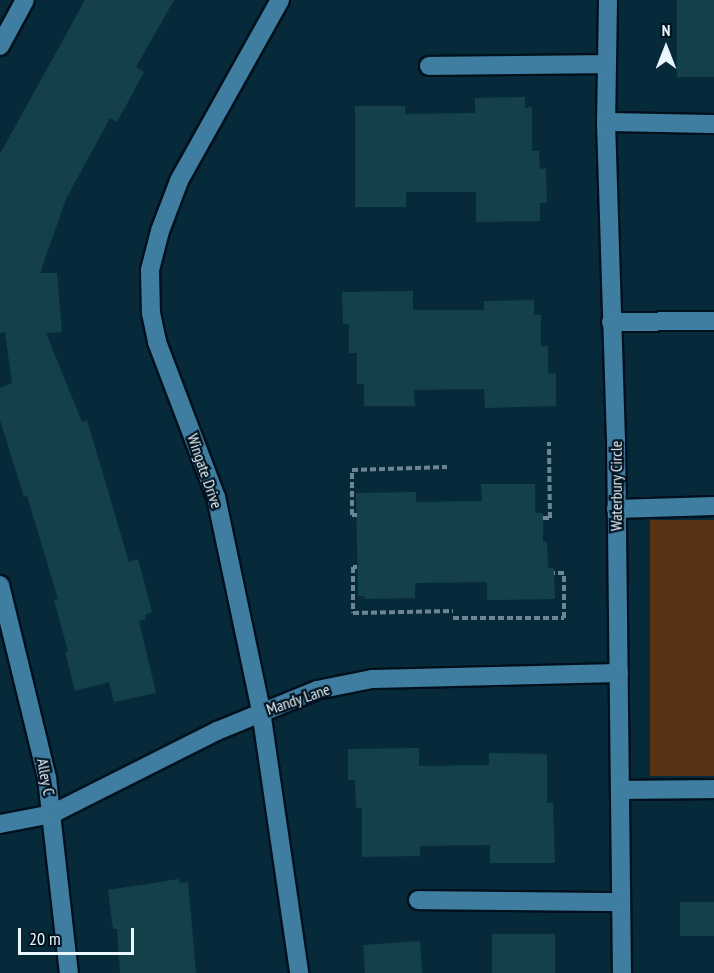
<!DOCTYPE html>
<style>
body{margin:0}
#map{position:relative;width:714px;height:973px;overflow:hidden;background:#072a3b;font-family:"PT Sans Narrow",sans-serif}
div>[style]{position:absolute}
.green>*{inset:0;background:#593214;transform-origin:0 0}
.building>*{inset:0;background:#14404a;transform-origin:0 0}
.path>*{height:4px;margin-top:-2px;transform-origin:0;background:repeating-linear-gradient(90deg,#6e8693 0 6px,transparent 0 9px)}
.roads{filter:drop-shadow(2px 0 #01111c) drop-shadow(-2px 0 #01111c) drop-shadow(0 2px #01111c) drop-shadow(0 -2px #01111c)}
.minor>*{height:18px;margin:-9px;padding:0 9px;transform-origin:9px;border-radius:9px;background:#3f7ea1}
span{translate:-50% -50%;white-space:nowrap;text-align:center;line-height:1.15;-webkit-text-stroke:4.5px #00121f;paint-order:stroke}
.street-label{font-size:16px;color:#eaf6fe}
.north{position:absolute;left:636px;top:18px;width:60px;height:60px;-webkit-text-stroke:4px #00121f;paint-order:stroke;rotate:0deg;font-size:16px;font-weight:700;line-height:24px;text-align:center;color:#eaf6fe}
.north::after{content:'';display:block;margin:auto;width:21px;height:27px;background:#eaf6fe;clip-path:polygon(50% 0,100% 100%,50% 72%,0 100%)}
.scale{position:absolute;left:18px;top:928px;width:116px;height:27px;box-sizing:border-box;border:3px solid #eaf6fe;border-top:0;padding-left:8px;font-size:18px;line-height:21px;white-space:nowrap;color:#eaf6fe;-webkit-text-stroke:4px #00121f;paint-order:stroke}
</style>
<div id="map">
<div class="green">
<i style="left:714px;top:520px;width:256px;height:64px;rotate:90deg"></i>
</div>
<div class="building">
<i style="clip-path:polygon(85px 0,174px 0,136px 67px,144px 72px,117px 122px,110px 118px,66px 199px,40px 273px,57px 273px,62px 332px,46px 333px,82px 422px,87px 420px,129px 562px,138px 559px,152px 612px,145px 615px,146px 619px,139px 621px,156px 693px,114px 702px,109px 682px,75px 691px,65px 652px,68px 651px,54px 600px,58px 599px,27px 496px,24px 497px,0 420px,0 388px,12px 383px,5px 332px,0 333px,0 154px)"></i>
<i style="left:677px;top:0;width:37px;height:77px"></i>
<i style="clip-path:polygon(525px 97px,525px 108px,532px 107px,532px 151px,539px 151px,540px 169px,546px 168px,547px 203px,540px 203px,540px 221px,476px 222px,476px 192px,406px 192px,406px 207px,355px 207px,355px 106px,405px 106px,405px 114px,475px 113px,475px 98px)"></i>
<i style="clip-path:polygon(413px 291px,413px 310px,484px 310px,484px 301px,534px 300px,534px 315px,541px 315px,541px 346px,548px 346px,548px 374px,556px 373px,556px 406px,485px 408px,484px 389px,414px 390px,415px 406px,364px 406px,364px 384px,357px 384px,357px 353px,349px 353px,349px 324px,343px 324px,342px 292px)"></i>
<i style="clip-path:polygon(481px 484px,535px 484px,535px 513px,543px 513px,543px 542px,547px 542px,548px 568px,554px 568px,555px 599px,487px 600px,487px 582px,415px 583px,415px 598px,365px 599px,365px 596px,358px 596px,356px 493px,416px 492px,416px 502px,482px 501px)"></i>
<i style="clip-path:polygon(419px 748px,419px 766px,489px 765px,489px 753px,547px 754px,547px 803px,553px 803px,555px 863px,490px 863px,490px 845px,420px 846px,420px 856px,362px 857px,362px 808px,356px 808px,355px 780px,348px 780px,348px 749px)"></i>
<i style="clip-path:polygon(179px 879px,180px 883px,188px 882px,196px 973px,120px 973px,117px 929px,113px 929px,108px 890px)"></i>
<i style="left:714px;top:902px;width:34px;height:34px;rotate:90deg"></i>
<i style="left:555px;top:934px;width:39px;height:63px;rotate:90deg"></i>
<i style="left:420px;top:941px;width:32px;height:57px;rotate:86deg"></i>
</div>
<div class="path">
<i style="left:357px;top:515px;width:5px;rotate:180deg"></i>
<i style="left:352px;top:515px;width:45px;rotate:-90deg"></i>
<i style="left:352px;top:470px;width:95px;rotate:-1.8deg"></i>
<i style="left:543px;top:518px;width:7px"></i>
<i style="left:550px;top:518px;width:76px;rotate:-90.8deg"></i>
<i style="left:357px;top:567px;width:4px;rotate:180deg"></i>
<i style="left:353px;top:567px;width:46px;rotate:90deg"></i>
<i style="left:353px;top:613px;width:100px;rotate:-1.1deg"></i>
<i style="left:453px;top:618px;width:111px"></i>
<i style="left:564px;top:618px;width:45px;rotate:-90deg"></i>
<i style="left:564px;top:573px;width:10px;rotate:180deg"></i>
</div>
<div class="roads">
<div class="minor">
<i style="left:280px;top:0;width:207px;rotate:119.2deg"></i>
<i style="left:179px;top:181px;width:53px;rotate:110.8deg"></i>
<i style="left:160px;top:231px;width:40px;rotate:104.4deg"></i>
<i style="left:150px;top:270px;width:43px;rotate:88.7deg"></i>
<i style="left:151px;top:313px;width:30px;rotate:78deg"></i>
<i style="left:157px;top:342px;width:166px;rotate:69.2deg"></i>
<i style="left:216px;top:497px;width:219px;rotate:78.1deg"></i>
<i style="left:261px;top:711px;width:265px;rotate:81.7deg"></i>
<i style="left:608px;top:0;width:122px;rotate:90.9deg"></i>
<i style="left:606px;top:122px;width:317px;rotate:88.2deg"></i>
<i style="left:616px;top:439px;width:534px;rotate:89.36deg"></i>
<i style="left:0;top:46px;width:52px;rotate:-61.5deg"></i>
<i style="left:429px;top:66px;width:178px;rotate:-0.6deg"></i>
<i style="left:606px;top:122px;width:108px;rotate:1.1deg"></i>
<i style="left:611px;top:322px;width:103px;rotate:-0.6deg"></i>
<i style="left:616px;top:509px;width:98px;rotate:-1.8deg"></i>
<i style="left:0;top:585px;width:199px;rotate:76.3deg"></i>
<i style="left:47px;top:778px;width:196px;rotate:83.6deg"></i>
<i style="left:620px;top:790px;width:94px;rotate:-0.6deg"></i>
<i style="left:0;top:824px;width:53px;rotate:-10.9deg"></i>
<i style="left:52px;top:814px;width:185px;rotate:-26.7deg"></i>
<i style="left:217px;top:731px;width:108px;rotate:-22.3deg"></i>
<i style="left:317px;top:690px;width:56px;rotate:-11.3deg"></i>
<i style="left:372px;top:679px;width:247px;rotate:-1.4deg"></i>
<i style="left:418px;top:900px;width:203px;rotate:0.6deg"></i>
</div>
</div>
<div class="street-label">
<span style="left:205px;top:471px;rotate:71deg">Wingate Drive</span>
<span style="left:616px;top:486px;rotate:-90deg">Waterbury Circle</span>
<span style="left:298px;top:699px;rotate:-19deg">Mandy Lane</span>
<span style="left:46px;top:777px;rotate:79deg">Alley C</span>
</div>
<div class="north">N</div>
<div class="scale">20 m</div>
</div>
